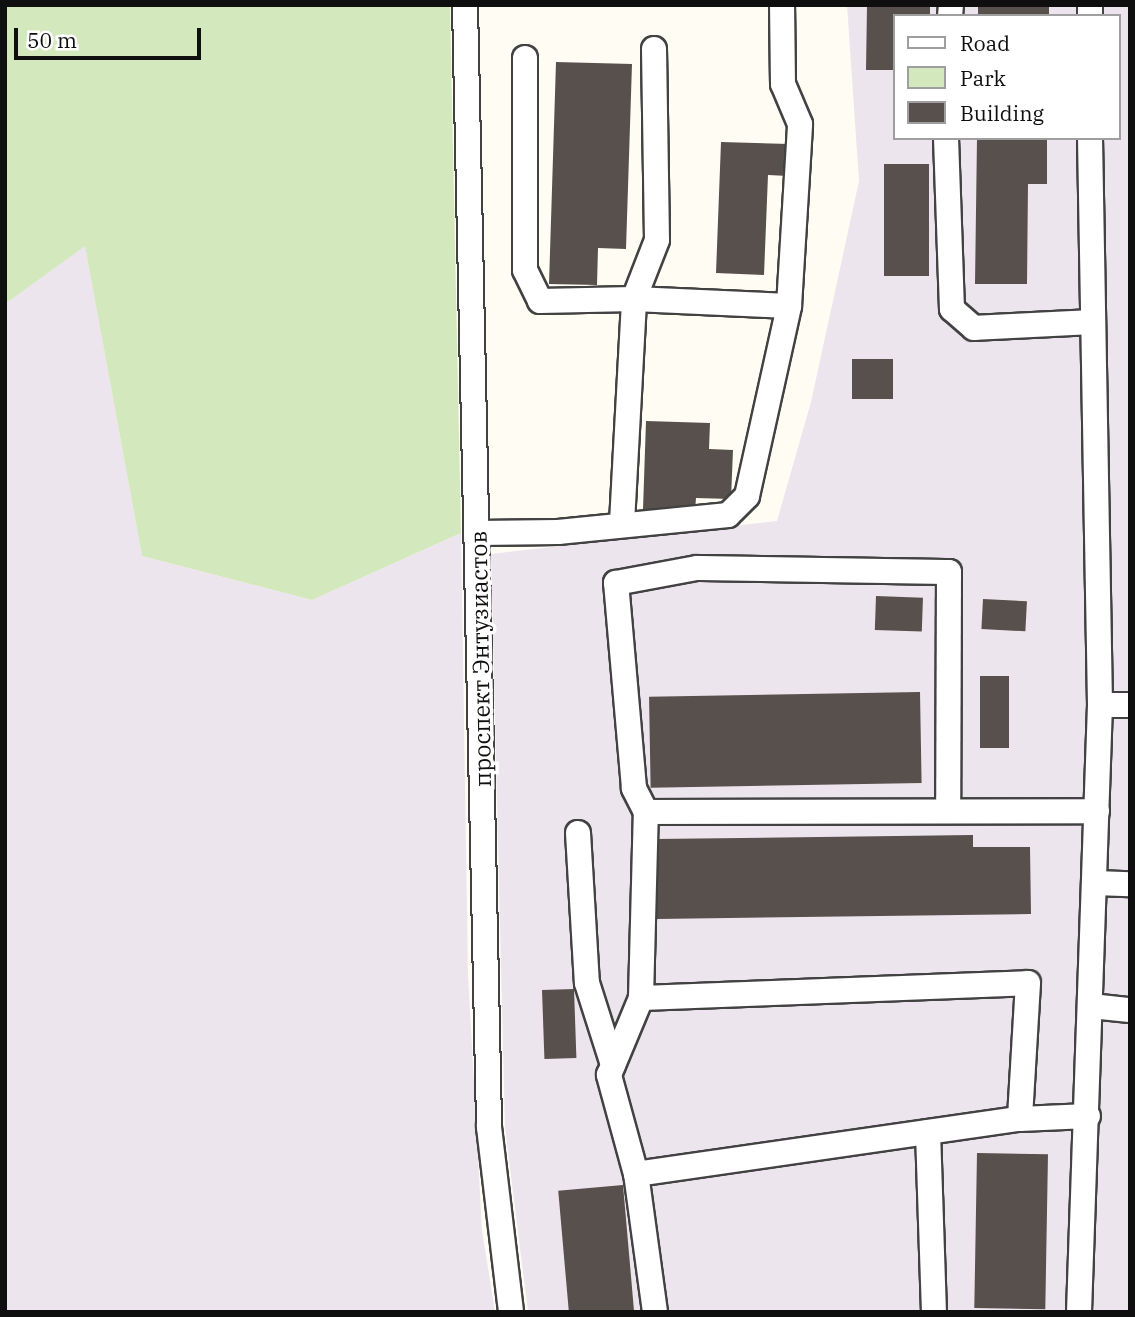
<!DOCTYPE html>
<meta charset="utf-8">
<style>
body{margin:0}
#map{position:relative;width:1135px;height:1317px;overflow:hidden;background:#fefcf3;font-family:"IBM Plex Serif",serif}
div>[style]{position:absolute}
.industrial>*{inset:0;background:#ece5ed}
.green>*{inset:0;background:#d4e8bd}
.building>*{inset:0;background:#58504c;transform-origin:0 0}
.roads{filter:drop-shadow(2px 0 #424242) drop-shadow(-2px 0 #424242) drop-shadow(0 2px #424242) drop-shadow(0 -2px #424242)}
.minor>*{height:24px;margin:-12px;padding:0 12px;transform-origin:12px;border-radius:12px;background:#fff}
span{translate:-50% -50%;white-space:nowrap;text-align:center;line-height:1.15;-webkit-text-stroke:7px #fff;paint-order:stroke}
.street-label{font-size:23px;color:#0f0f0f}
.frame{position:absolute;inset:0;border:7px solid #0f0f0f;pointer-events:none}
.legend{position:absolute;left:893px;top:14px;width:228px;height:126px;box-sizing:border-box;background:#fff;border:2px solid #9f9f9f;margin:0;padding:9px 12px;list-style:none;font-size:21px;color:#0f0f0f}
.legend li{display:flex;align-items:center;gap:14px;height:35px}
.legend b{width:35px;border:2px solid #9f9f9f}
.scale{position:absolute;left:14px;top:28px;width:187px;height:32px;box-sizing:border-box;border:4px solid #0f0f0f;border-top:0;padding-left:9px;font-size:21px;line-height:24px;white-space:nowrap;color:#0f0f0f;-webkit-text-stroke:5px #fff;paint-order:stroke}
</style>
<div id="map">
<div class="industrial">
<i style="clip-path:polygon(evenodd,847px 5px,1130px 5px,1130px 1312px,528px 1312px,505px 1128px,491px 554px,777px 521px,811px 402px,859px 181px,847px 5px,895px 16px,1119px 16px,1119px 138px,895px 138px,895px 16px)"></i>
<i style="clip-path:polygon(85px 245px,142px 556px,312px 600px,461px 533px,468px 975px,482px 1230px,495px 1312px,5px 1312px,5px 304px)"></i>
</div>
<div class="green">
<i style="clip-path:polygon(5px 5px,450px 5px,461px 533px,312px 600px,142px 556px,85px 246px,5px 304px)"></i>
</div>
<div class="building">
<i style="clip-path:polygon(867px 5px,930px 5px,930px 16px,895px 16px,895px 70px,866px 70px)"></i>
<i style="left:978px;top:5px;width:71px;height:11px"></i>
<i style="clip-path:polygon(556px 62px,632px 64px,626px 249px,598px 248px,597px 285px,549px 284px)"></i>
<i style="clip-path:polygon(977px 138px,1047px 138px,1047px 184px,1028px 184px,1027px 284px,975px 284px)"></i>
<i style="clip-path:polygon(721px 142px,789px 144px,788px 176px,768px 175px,764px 275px,716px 273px)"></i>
<i style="left:884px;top:164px;width:45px;height:112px"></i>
<i style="left:852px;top:359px;width:41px;height:40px"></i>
<i style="clip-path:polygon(646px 421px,710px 423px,709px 449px,733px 450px,731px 499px,696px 498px,695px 511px,643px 509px)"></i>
<i style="left:876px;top:596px;width:47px;height:34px;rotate:2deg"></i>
<i style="left:983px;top:599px;width:44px;height:30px;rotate:3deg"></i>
<i style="left:980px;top:676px;width:29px;height:72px"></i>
<i style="left:920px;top:692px;width:91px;height:271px;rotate:89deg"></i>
<i style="clip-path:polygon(973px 835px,973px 847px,1030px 847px,1031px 914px,657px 919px,656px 839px)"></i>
<i style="left:574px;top:989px;width:69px;height:32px;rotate:88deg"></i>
<i style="left:977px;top:1153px;width:71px;height:155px;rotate:1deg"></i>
<i style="left:623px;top:1185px;width:127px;height:65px;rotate:85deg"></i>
</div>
<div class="roads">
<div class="minor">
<i style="left:465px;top:5px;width:1122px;rotate:88.77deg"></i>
<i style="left:489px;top:1127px;width:186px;rotate:83.2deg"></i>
<i style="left:1090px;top:5px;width:11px;rotate:90deg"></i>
<i style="left:950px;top:16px;width:11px;rotate:-85deg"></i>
<i style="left:525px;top:58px;width:212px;rotate:90deg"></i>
<i style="left:525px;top:270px;width:34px;rotate:64deg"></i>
<i style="left:540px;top:301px;width:94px;rotate:-1.2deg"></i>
<i style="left:634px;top:299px;width:155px;rotate:2.6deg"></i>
<i style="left:946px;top:138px;width:171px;rotate:88deg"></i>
<i style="left:952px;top:309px;width:29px;rotate:41deg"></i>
<i style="left:974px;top:328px;width:117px;rotate:-2.9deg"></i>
<i style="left:622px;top:523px;width:224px;rotate:-86.9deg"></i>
<i style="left:634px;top:299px;width:63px;rotate:-68.7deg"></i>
<i style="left:657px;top:240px;width:191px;rotate:-90.9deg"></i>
<i style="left:478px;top:533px;width:80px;rotate:-0.7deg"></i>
<i style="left:558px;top:532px;width:171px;rotate:-5.7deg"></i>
<i style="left:728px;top:515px;width:27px;rotate:-45deg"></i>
<i style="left:747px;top:496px;width:195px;rotate:-77.5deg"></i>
<i style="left:789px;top:306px;width:182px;rotate:-86.5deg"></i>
<i style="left:800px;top:124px;width:43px;rotate:-113deg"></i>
<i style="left:783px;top:84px;width:79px;rotate:-90.7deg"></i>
<i style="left:1100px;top:705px;width:30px"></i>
<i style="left:646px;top:812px;width:27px;rotate:-117deg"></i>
<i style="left:634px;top:788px;width:206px;rotate:-95deg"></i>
<i style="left:616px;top:583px;width:82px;rotate:-10.5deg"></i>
<i style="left:697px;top:568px;width:252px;rotate:0.9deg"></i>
<i style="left:949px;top:572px;width:236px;rotate:90.2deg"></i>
<i style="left:578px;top:833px;width:150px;rotate:86.6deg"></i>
<i style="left:587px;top:983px;width:86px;rotate:72.4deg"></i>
<i style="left:1095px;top:883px;width:35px;rotate:2deg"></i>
<i style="left:641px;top:998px;width:186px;rotate:-88.5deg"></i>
<i style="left:646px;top:812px;width:451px;rotate:-0.1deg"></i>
<i style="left:1091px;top:1006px;width:39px;rotate:6deg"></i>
<i style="left:928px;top:1132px;width:180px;rotate:88.1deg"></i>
<i style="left:636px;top:1174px;width:103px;rotate:-105.3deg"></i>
<i style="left:609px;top:1075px;width:83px;rotate:-67.4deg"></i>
<i style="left:641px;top:998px;width:387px;rotate:-2.2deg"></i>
<i style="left:1028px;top:983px;width:136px;rotate:93.4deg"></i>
<i style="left:655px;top:1312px;width:139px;rotate:-97.8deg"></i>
<i style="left:636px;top:1174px;width:388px;rotate:-8.2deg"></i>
<i style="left:1020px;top:1119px;width:68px;rotate:-2.5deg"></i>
<i style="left:1079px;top:1312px;width:607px;rotate:-88.02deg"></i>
<i style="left:1100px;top:705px;width:567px;rotate:-91.01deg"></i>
</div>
</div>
<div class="street-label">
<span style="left:480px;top:659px;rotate:-91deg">проспект Энтузиастов</span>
</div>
<div class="frame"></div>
<ul class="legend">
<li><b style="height:9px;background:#fff"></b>Road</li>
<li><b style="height:19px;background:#d4e8bd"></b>Park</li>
<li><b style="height:19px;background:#58504c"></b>Building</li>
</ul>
<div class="scale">50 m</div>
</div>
